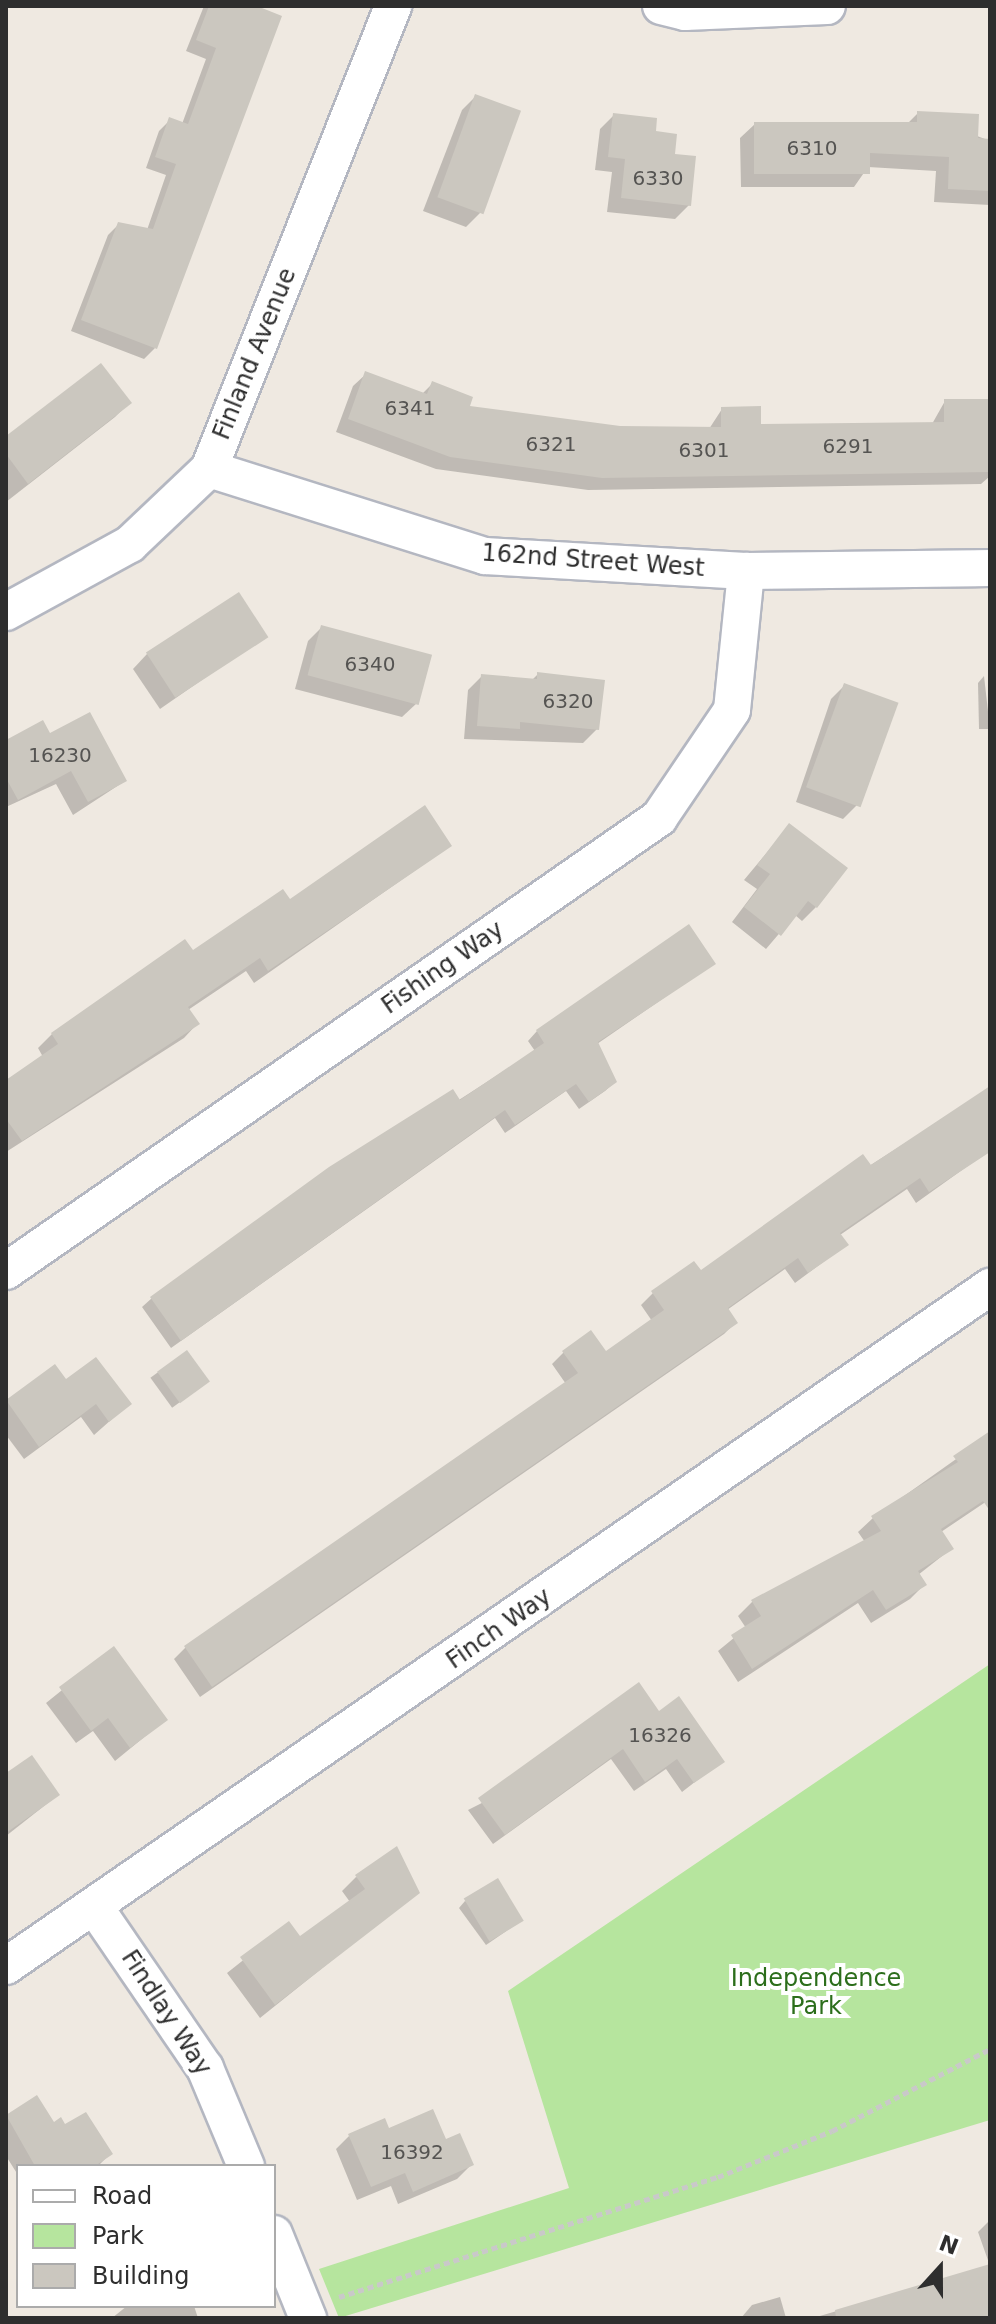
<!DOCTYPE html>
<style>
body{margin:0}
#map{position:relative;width:996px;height:2324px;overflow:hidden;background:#efe9e1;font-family:"DejaVu Sans",sans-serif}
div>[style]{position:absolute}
.green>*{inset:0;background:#b6e59e}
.shadow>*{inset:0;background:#0003;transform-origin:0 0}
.building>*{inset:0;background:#cbc7bf;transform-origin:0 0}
.path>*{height:5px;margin-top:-2.5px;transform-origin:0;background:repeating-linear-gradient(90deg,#c9c9c9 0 6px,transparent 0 10px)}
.roads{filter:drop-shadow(2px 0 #b4b7c1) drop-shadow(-2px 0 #b4b7c1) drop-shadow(0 2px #b4b7c1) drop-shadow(0 -2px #b4b7c1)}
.street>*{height:36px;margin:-18px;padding:0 18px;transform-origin:18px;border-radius:18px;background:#fff}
span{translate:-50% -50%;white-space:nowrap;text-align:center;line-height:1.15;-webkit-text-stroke:8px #fff;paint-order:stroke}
.number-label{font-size:20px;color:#555452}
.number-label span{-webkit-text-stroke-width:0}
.street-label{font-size:24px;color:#2e2e2e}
.park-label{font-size:24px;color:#2c6e1b}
.frame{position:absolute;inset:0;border:8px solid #2e2e2e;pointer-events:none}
.legend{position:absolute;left:16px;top:2164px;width:260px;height:144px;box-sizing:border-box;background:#fff;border:2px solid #ababab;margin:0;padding:10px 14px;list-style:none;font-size:24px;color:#2e2e2e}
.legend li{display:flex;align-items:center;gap:16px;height:40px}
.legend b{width:40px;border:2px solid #ababab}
.north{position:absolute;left:900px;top:2228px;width:80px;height:80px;-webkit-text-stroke:6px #fff;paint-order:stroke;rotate:21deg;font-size:22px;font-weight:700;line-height:32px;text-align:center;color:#2e2e2e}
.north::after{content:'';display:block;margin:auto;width:28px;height:36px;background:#2e2e2e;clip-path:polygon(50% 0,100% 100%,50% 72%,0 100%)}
</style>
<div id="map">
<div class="green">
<i style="clip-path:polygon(990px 1664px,990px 2120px,339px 2318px,319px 2269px,569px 2188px,508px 1991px)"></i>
</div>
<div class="shadow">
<i style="clip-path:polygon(204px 6px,252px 6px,155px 348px,144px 359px,71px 331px,108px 235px,119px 224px,147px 230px,166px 175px,146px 168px,159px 131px,170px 120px,182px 124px,206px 59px,186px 51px)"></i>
<i style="clip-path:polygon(476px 96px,480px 213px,466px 227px,423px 211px,462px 110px)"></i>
<i style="clip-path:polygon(918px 113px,990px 141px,990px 205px,934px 202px,936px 171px,868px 167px,854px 187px,741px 187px,740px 138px,755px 124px,907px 124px)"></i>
<i style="clip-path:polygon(614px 115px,653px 132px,672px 156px,689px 205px,675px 219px,607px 212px,612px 172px,595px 170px,600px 129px)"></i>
<i style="clip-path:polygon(366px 374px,422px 394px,433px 383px,467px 408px,620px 428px,709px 429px,722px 409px,759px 426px,932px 424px,945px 401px,990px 405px,990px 476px,981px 484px,588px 490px,436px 469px,336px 432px,353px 386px)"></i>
<i style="clip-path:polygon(129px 403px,115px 417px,6px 502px,6px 439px)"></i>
<i style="clip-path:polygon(322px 627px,417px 703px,402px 717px,295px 689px,308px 641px)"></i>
<i style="clip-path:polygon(265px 636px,160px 709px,133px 669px,147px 654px)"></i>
<i style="clip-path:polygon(538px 674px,597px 729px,583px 743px,464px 739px,468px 690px,482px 676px,532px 680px)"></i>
<i style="clip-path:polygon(984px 676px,990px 729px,979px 729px,978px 683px)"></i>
<i style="clip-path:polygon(845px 685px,857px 805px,843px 819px,796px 802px,831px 699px)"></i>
<i style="clip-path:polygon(49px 736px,125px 781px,73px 815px,56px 784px,6px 807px,6px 742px)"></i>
<i style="clip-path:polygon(789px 826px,816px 907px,802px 921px,795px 915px,766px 949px,732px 922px,757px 889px,744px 880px)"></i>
<i style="clip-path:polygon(450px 846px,254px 983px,246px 971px,188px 1010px,197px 1024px,184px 1038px,6px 1152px,6px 1082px,43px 1057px,38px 1048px,52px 1034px,289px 902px)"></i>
<i style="clip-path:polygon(689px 927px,713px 964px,597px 1044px,615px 1082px,605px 1091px,579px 1109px,566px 1091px,505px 1133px,495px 1118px,171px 1348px,142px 1307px,152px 1298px,535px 1051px,528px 1041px,537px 1031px)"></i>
<i style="clip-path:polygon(990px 1089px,990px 1150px,916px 1203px,907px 1189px,840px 1235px,846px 1245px,795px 1283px,785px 1269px,727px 1310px,736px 1322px,724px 1334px,200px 1697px,174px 1659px,186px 1647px,566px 1384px,552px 1364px,564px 1352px,605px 1353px,652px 1321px,641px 1305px,653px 1293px,701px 1273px)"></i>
<i style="left:186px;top:1352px;width:37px;height:44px;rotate:54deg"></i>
<i style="clip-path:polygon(54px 1367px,66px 1382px,129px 1404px,94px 1435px,81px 1417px,24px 1459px,6px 1435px,6px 1403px)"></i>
<i style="clip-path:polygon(990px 1435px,990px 1499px,941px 1532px,951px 1549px,918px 1575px,924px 1585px,910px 1599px,871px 1623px,858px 1603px,738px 1682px,718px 1651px,746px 1628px,738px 1616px,752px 1602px,865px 1542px,858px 1532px,873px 1518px)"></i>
<i style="clip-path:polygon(113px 1649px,165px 1720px,115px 1761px,93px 1731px,76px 1743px,46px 1703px)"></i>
<i style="clip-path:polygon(658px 1714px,722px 1761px,682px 1792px,666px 1769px,634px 1791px,611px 1759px,493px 1844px,468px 1810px)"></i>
<i style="clip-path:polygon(6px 1775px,58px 1795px,6px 1836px)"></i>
<i style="clip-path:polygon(356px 1877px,417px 1892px,260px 2018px,227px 1973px,289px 1924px,300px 1939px,350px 1902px,342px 1891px)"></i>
<i style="clip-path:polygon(465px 1901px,521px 1921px,486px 1945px,459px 1908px)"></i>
<i style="clip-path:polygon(36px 2098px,54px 2124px,110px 2154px,98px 2166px,18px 2166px,18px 2175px,6px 2156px,6px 2117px)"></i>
<i style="clip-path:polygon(388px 2130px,445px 2141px,471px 2165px,457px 2179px,398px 2204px,391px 2186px,357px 2200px,336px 2149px,350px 2135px)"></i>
<i style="clip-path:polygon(990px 2220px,990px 2318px,813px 2318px,990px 2266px,978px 2232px)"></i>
<i style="clip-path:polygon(780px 2297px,786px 2318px,741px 2318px,752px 2305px)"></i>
<i style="clip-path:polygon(127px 2306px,194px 2306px,198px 2318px,112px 2318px)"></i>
</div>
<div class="building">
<i style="clip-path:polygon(209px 6px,257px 6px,282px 16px,157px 349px,81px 320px,118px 222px,153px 229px,176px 164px,155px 157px,169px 117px,188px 124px,216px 48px,196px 40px)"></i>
<i style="left:475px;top:94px;width:49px;height:110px;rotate:20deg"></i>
<i style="clip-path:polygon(917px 111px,979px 114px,978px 138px,990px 139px,990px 191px,948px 189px,949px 157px,870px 153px,870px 174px,754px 174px,754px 122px,917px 122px)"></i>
<i style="clip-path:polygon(613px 113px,657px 118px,656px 131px,677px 134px,675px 154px,696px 156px,691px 206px,621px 198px,625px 159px,608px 157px)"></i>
<i style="clip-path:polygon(101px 363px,132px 403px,28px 484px,6px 454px,6px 436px)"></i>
<i style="clip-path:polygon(365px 371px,427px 394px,432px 381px,473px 397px,470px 406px,620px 426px,721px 427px,721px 407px,761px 406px,761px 424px,944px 422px,944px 399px,990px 399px,990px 472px,602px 478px,450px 457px,348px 419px)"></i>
<i style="left:239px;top:592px;width:54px;height:111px;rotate:57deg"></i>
<i style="left:321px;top:625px;width:115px;height:52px;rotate:15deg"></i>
<i style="clip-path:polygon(537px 672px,605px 680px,599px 730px,520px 722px,520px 729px,477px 726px,481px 674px,537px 679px)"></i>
<i style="left:844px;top:683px;width:58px;height:111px;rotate:20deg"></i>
<i style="clip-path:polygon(90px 712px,127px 781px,88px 802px,71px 771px,18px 800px,6px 778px,6px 740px,43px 720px,50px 733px)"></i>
<i style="clip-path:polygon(425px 805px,452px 846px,268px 971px,260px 958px,188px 1007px,200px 1024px,22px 1141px,6px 1119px,6px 1080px,58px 1044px,51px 1033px,185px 939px,193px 950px,283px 889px,290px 899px)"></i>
<i style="clip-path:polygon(789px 823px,848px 868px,817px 908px,808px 901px,781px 936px,744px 907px,770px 874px,757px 865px)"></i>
<i style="clip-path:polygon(689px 924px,716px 964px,598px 1042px,617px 1082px,589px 1102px,576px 1084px,515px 1125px,505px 1110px,181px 1341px,150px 1297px,329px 1167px,453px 1089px,460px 1100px,544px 1043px,536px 1030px)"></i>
<i style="clip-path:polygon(990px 1086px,990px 1152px,929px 1192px,920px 1178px,840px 1233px,849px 1245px,808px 1273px,798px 1258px,728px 1308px,738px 1323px,212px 1687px,184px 1646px,578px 1373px,562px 1351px,591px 1330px,606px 1351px,664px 1310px,651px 1291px,694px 1261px,701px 1270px,863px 1154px,871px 1165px)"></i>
<i style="left:187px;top:1350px;width:39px;height:37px;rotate:54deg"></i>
<i style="clip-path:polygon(96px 1357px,132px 1404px,109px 1422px,96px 1404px,39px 1447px,6px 1400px,55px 1364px,66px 1379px)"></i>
<i style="clip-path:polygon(990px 1431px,990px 1511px,983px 1501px,941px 1529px,954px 1549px,918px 1571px,927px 1585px,886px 1610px,873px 1590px,752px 1669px,731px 1635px,761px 1616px,751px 1600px,881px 1531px,871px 1516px,958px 1462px,953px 1456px)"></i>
<i style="clip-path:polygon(114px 1646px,168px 1720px,130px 1748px,108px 1718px,91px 1731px,59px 1687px)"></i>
<i style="clip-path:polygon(639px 1682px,659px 1711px,679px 1696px,725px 1762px,694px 1783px,677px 1759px,645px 1782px,623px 1749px,505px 1835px,478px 1798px)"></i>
<i style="clip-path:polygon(32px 1755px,60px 1795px,6px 1833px,6px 1773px)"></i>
<i style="clip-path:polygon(397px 1846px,420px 1893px,275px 2005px,240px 1957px,289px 1921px,300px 1936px,365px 1889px,355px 1875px)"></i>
<i style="left:498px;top:1878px;width:50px;height:40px;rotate:59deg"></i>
<i style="clip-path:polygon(37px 2095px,54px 2122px,61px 2117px,65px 2124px,86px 2112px,113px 2154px,95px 2166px,35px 2166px,6px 2115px)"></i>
<i style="clip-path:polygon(433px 2109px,446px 2139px,460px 2133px,474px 2165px,413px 2192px,405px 2173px,371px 2187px,348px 2134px,385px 2118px,389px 2128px)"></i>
<i style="clip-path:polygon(990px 2264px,990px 2318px,836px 2318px,835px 2310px)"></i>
</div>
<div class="path">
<i style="left:339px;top:2297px;width:398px;rotate:-17.6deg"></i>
<i style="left:718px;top:2177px;width:123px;rotate:-22deg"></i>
<i style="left:832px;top:2131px;width:178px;rotate:-27.4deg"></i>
</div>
<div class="roads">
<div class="street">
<i style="left:661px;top:6px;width:25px;rotate:14deg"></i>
<i style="left:685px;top:12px;width:142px;rotate:-2.4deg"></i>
<i style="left:209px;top:469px;width:289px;rotate:17.5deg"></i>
<i style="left:485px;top:556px;width:261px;rotate:3.3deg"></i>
<i style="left:746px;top:571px;width:244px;rotate:-0.7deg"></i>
<i style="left:6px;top:612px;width:141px;rotate:-28.7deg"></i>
<i style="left:130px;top:544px;width:109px;rotate:-43.5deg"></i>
<i style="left:209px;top:469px;width:498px;rotate:-68.3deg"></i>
<i style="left:6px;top:1271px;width:795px;rotate:-34.75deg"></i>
<i style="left:659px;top:818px;width:130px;rotate:-55.9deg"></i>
<i style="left:732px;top:710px;width:140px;rotate:-84.2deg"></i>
<i style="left:96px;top:1909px;width:193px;rotate:55.6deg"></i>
<i style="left:205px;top:2068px;width:106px;rotate:67.3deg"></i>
<i style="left:6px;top:1966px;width:1196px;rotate:-34.61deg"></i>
<i style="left:274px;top:2234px;width:91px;rotate:68deg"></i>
</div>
</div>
<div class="number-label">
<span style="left:812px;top:148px">6310</span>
<span style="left:658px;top:178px">6330</span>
<span style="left:410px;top:408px">6341</span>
<span style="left:551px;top:444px">6321</span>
<span style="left:848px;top:446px">6291</span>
<span style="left:704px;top:450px">6301</span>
<span style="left:370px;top:664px">6340</span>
<span style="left:568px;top:701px">6320</span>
<span style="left:60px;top:755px">16230</span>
<span style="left:660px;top:1735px">16326</span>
<span style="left:412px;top:2152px">16392</span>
</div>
<div class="street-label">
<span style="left:255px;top:354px;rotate:-68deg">Finland Avenue</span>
<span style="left:593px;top:561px;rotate:4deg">162nd Street West</span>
<span style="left:443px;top:968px;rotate:-35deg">Fishing Way</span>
<span style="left:499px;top:1629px;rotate:-35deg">Finch Way</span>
<span style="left:166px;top:2013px;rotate:57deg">Findlay Way</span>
</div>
<div class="park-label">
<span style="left:816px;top:1993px">Independence<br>Park</span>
</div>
<div class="frame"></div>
<ul class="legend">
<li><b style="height:10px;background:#fff"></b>Road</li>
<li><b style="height:22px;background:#b6e59e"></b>Park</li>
<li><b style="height:22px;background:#cbc7bf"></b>Building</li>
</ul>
<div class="north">N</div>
</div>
